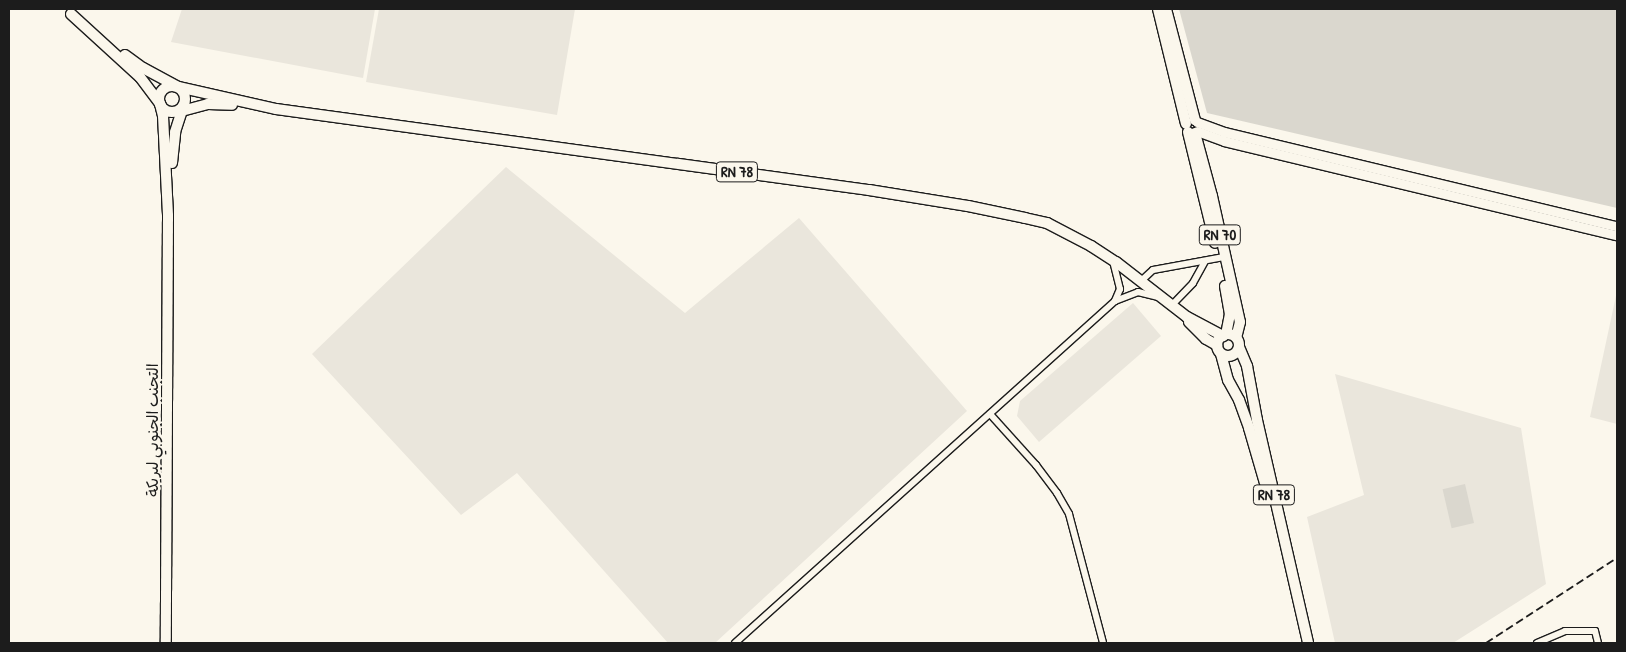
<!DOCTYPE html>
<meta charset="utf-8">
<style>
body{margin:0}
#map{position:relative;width:1626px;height:652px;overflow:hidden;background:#fbf7ec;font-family:"Patrick Hand","Playpen Sans Arabic",sans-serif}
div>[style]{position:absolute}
.built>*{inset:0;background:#eae6dc}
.green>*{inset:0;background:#dad7ce;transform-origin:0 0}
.roads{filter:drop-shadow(1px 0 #1c1c1c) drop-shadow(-1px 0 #1c1c1c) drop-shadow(0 1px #1c1c1c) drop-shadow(0 -1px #1c1c1c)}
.minor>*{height:6px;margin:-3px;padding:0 3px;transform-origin:3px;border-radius:3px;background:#fbf7ec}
.tertiary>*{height:9px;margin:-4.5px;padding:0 4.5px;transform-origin:4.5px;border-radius:4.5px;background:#fbf7ec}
.primary>*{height:10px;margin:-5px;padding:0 5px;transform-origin:5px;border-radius:5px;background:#fbf7ec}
.primary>.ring{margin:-5px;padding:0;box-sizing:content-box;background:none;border:10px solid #fbf7ec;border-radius:50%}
.rail>*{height:2px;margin-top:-1px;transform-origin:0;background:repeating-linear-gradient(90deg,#1c1c1c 0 8px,transparent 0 12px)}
span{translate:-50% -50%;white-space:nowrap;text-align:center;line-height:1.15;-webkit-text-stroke:5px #fbf7ec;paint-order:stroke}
.shield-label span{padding:1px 4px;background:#fbf7ec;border:1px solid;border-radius:4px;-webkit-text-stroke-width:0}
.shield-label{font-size:15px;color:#1c1c1c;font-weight:700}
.street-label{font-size:16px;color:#1c1c1c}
.frame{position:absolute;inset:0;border:10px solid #1c1c1c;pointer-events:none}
</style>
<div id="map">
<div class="built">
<i style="clip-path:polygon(182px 9px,375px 9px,363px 78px,171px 42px)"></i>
<i style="clip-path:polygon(379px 9px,575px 9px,557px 115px,366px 82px)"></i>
<i style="clip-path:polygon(506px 167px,685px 313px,799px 218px,967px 411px,715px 643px,668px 643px,517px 473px,461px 515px,312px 354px)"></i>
<i style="clip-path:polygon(1617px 291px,1617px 424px,1590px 417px)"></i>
<i style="clip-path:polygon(1133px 303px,1161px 336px,1039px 442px,1017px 416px,1020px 401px)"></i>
<i style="clip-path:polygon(1335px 374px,1521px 428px,1546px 584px,1453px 643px,1335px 643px,1307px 517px,1364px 495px)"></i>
</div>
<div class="green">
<i style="clip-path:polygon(1179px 9px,1617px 9px,1617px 208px,1207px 113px)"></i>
<i style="left:1465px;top:484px;width:40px;height:23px;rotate:77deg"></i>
</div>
<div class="roads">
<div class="minor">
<i style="left:1113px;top:261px;width:29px;rotate:76deg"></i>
<i style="left:1120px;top:289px;width:13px;rotate:113deg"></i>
<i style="left:1115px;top:301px;width:25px;rotate:-21deg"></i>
<i style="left:1138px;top:292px;width:21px;rotate:14deg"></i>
<i style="left:1141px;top:281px;width:16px;rotate:-43deg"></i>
<i style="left:1153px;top:270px;width:72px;rotate:-10.4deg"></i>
<i style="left:1172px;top:305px;width:30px;rotate:-46deg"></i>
<i style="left:1193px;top:283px;width:25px;rotate:-61deg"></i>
<i style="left:990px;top:414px;width:69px;rotate:48deg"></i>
<i style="left:1036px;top:465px;width:35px;rotate:53deg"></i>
<i style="left:1057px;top:493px;width:24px;rotate:60deg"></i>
<i style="left:1069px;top:514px;width:133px;rotate:75.2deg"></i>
<i style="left:735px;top:643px;width:511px;rotate:-41.99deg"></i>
<i style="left:1537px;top:643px;width:30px;rotate:-23deg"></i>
<i style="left:1565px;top:631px;width:30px"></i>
<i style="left:1595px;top:631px;width:12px;rotate:76deg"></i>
</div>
<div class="tertiary">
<i style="left:1197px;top:122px;width:29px;rotate:20deg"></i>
<i style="left:1224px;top:132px;width:404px;rotate:13.5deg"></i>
<i style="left:1197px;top:131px;width:29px;rotate:20deg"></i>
<i style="left:1224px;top:141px;width:404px;rotate:13.5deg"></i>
</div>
<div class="primary">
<i style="left:1158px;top:9px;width:118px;rotate:76.3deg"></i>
<i style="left:1166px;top:9px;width:115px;rotate:75.4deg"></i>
<i style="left:71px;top:14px;width:93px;rotate:42.4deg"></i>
<i style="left:140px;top:77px;width:34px;rotate:53deg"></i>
<i style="left:160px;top:104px;width:12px;rotate:76deg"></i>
<i style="left:163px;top:116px;width:100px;rotate:87.1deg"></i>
<i style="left:168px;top:216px;width:427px;rotate:90.3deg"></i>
<i style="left:125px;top:55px;width:22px;rotate:36deg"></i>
<i style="left:143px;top:68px;width:42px;rotate:28.4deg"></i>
<i style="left:174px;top:86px;width:105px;rotate:12.7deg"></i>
<i style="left:276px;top:109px;width:599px;rotate:7.78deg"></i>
<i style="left:869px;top:190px;width:100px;rotate:9.2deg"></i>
<i style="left:968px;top:206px;width:58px;rotate:11.9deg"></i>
<i style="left:1025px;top:218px;width:23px;rotate:13deg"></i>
<i style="left:1047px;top:223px;width:50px;rotate:27.6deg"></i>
<i style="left:1091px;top:246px;width:30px;rotate:33deg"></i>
<i style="left:1116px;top:262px;width:90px;rotate:37.8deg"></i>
<i style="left:1187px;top:317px;width:41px;rotate:27.8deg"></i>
<i class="ring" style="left:159px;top:86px;width:16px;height:16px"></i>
<i style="left:178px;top:112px;width:31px;rotate:-15deg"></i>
<i style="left:208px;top:104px;width:24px;rotate:2deg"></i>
<i style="left:1188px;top:132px;width:114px;rotate:76.3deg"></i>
<i style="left:1195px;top:133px;width:65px;rotate:74.9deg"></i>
<i style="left:1212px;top:196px;width:129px;rotate:77.5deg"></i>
<i style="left:1240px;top:322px;width:16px;rotate:104deg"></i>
<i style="left:172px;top:163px;width:31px;rotate:-84deg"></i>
<i style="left:175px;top:132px;width:29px;rotate:-72deg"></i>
<i style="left:1225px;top:286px;width:28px;rotate:80deg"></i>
<i style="left:1230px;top:314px;width:20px;rotate:101deg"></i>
<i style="left:1189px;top:322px;width:24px;rotate:45deg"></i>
<i style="left:1206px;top:339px;width:13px;rotate:29deg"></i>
<i class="ring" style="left:1217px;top:334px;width:12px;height:12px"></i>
<i style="left:1239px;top:347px;width:21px;rotate:67deg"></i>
<i style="left:1247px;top:366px;width:55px;rotate:79.5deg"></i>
<i style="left:1257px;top:420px;width:229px;rotate:77.1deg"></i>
<i style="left:1221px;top:354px;width:27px;rotate:75deg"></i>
<i style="left:1228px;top:380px;width:23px;rotate:61deg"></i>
<i style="left:1239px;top:400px;width:30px;rotate:70deg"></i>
<i style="left:1249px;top:428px;width:57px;rotate:73.8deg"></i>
</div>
</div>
<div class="rail">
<i style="left:1486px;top:643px;width:156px;rotate:-33deg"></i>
</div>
<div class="shield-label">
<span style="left:737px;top:172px">RN 78</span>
<span style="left:1220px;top:235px">RN 70</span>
<span style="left:1274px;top:495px">RN 78</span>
</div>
<div class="street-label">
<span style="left:152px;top:430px;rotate:-90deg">التجنب الجنوبي لبريكة</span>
</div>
<div class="frame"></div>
</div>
